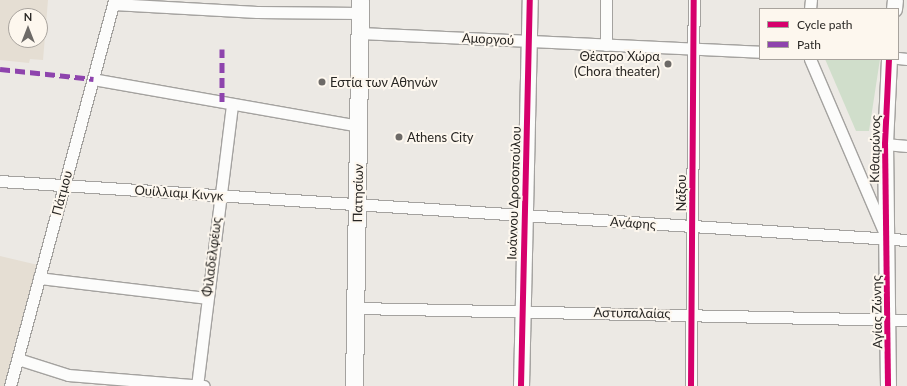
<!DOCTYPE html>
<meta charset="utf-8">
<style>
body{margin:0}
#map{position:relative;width:907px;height:386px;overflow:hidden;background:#ece9e4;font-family:Lato,sans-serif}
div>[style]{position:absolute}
.built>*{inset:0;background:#e5ded3}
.green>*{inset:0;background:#d0decb}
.roads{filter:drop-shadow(1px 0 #a4a29f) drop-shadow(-1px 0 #a4a29f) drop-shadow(0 1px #a4a29f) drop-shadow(0 -1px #a4a29f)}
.street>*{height:11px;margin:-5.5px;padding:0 5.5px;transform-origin:5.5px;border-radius:5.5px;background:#fcfcfb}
.secondary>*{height:15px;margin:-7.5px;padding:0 7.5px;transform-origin:7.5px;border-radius:7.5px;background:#fcfcfb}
.primary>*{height:17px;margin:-8.5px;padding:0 8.5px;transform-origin:8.5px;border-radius:8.5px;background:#fcfcfb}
.quiet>*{height:5px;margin-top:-2.5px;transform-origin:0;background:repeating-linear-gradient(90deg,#8e44ad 0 10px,transparent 0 15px)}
.cycleway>*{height:6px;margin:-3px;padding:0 3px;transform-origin:3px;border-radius:3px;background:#d6006c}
.dots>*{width:11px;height:11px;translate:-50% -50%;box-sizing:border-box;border:2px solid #fdf7ee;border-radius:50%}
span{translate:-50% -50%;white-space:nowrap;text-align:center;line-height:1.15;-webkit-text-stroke:4px #fdf7ee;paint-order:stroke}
.street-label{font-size:13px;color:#282623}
.poi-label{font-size:13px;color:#282623}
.right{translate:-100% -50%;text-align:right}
.left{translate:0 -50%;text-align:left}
.legend{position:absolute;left:759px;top:8px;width:140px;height:52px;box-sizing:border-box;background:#fdf7ee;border:1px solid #a8a39d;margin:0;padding:5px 7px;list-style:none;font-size:12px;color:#282623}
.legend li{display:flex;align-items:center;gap:8px;height:20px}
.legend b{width:20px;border:1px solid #a8a39d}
.north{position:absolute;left:8px;top:8px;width:40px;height:40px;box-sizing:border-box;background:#fdf7ee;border:1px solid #a8a39d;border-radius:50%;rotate:0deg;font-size:11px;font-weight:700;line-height:16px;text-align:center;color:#282623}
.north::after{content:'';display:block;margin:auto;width:14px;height:18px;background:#6d6a67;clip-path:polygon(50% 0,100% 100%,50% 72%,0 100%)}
</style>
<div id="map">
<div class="built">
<i style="clip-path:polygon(evenodd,0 0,48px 0,43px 60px,30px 59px,29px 63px,0 60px,0 0,16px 16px,40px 16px,40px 40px,16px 40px,16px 16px)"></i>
<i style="clip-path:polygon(0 256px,38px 265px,4px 386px,0 386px)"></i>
</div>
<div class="green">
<i style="clip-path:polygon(825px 59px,880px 59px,869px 131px,856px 131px)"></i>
</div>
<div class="roads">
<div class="street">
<i style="left:113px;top:4px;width:144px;rotate:3.2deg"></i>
<i style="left:257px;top:12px;width:103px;rotate:0.6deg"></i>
<i style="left:810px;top:9px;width:9px;rotate:-84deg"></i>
<i style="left:360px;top:33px;width:400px;rotate:2.7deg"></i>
<i style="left:606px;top:45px;width:45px;rotate:-90deg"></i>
<i style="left:898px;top:58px;width:9px;rotate:6deg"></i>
<i style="left:810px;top:59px;width:188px;rotate:66.8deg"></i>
<i style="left:93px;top:79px;width:270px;rotate:10deg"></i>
<i style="left:885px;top:144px;width:22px;rotate:5deg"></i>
<i style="left:0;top:181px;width:909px;rotate:3.72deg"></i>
<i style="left:39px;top:278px;width:169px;rotate:6.8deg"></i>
<i style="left:357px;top:308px;width:550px;rotate:1.25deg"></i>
<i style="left:18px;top:359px;width:52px;rotate:17.7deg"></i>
<i style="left:68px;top:375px;width:136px;rotate:4.6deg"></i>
<i style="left:10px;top:386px;width:400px;rotate:-74.9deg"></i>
<i style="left:197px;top:386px;width:284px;rotate:-82.9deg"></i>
<i style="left:691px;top:386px;width:386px;rotate:-89.6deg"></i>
</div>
<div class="secondary">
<i style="left:894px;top:9px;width:9px;rotate:-84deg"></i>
<i style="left:521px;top:386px;width:386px;rotate:-88.7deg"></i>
<i style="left:888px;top:386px;width:242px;rotate:-90.7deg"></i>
<i style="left:885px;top:144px;width:85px;rotate:-87.3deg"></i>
</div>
<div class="primary">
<i style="left:354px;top:386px;width:386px;rotate:-89.1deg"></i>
</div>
</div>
<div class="quiet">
<i style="left:0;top:69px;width:94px;rotate:6.1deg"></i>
<i style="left:222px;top:102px;width:53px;rotate:-90deg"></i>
</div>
<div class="cycleway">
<i style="left:521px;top:386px;width:386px;rotate:-88.7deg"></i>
<i style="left:691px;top:386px;width:386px;rotate:-89.6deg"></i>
<i style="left:888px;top:386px;width:242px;rotate:-90.7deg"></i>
<i style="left:885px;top:144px;width:85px;rotate:-87.3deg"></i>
</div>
<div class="dots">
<i style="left:668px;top:64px;background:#6d6a67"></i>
<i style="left:322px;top:82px;background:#6d6a67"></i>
<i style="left:399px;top:137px;background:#6d6a67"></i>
</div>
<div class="street-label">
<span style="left:488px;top:39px;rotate:3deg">Αμοργού</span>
<span style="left:875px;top:149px;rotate:-89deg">Κιθαιρώνος</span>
<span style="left:62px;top:193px;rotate:-75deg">Πάτμου</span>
<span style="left:179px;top:193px;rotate:4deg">Ουίλλιαμ Κινγκ</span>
<span style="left:358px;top:193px;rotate:-89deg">Πατησίων</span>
<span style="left:514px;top:193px;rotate:-88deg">Ιωάννου Δροσοπούλου</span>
<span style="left:681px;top:193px;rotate:-90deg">Νάξου</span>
<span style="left:633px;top:223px;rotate:4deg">Ανάφης</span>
<span style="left:212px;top:257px;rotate:-83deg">Φιλαδελφέως</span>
<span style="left:877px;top:312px;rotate:-91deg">Αγίας Ζώνης</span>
<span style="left:632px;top:313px;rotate:1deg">Αστυπαλαίας</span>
</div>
<div class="poi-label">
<span class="right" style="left:660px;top:64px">Θέατρο Χώρα<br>(Chora theater)</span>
<span class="left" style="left:330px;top:82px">Εστία των Αθηνών</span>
<span class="left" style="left:407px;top:137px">Athens City</span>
</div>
<ul class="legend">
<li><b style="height:5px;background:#d6006c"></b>Cycle path</li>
<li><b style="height:5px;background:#8e44ad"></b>Path</li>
</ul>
<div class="north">N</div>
</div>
